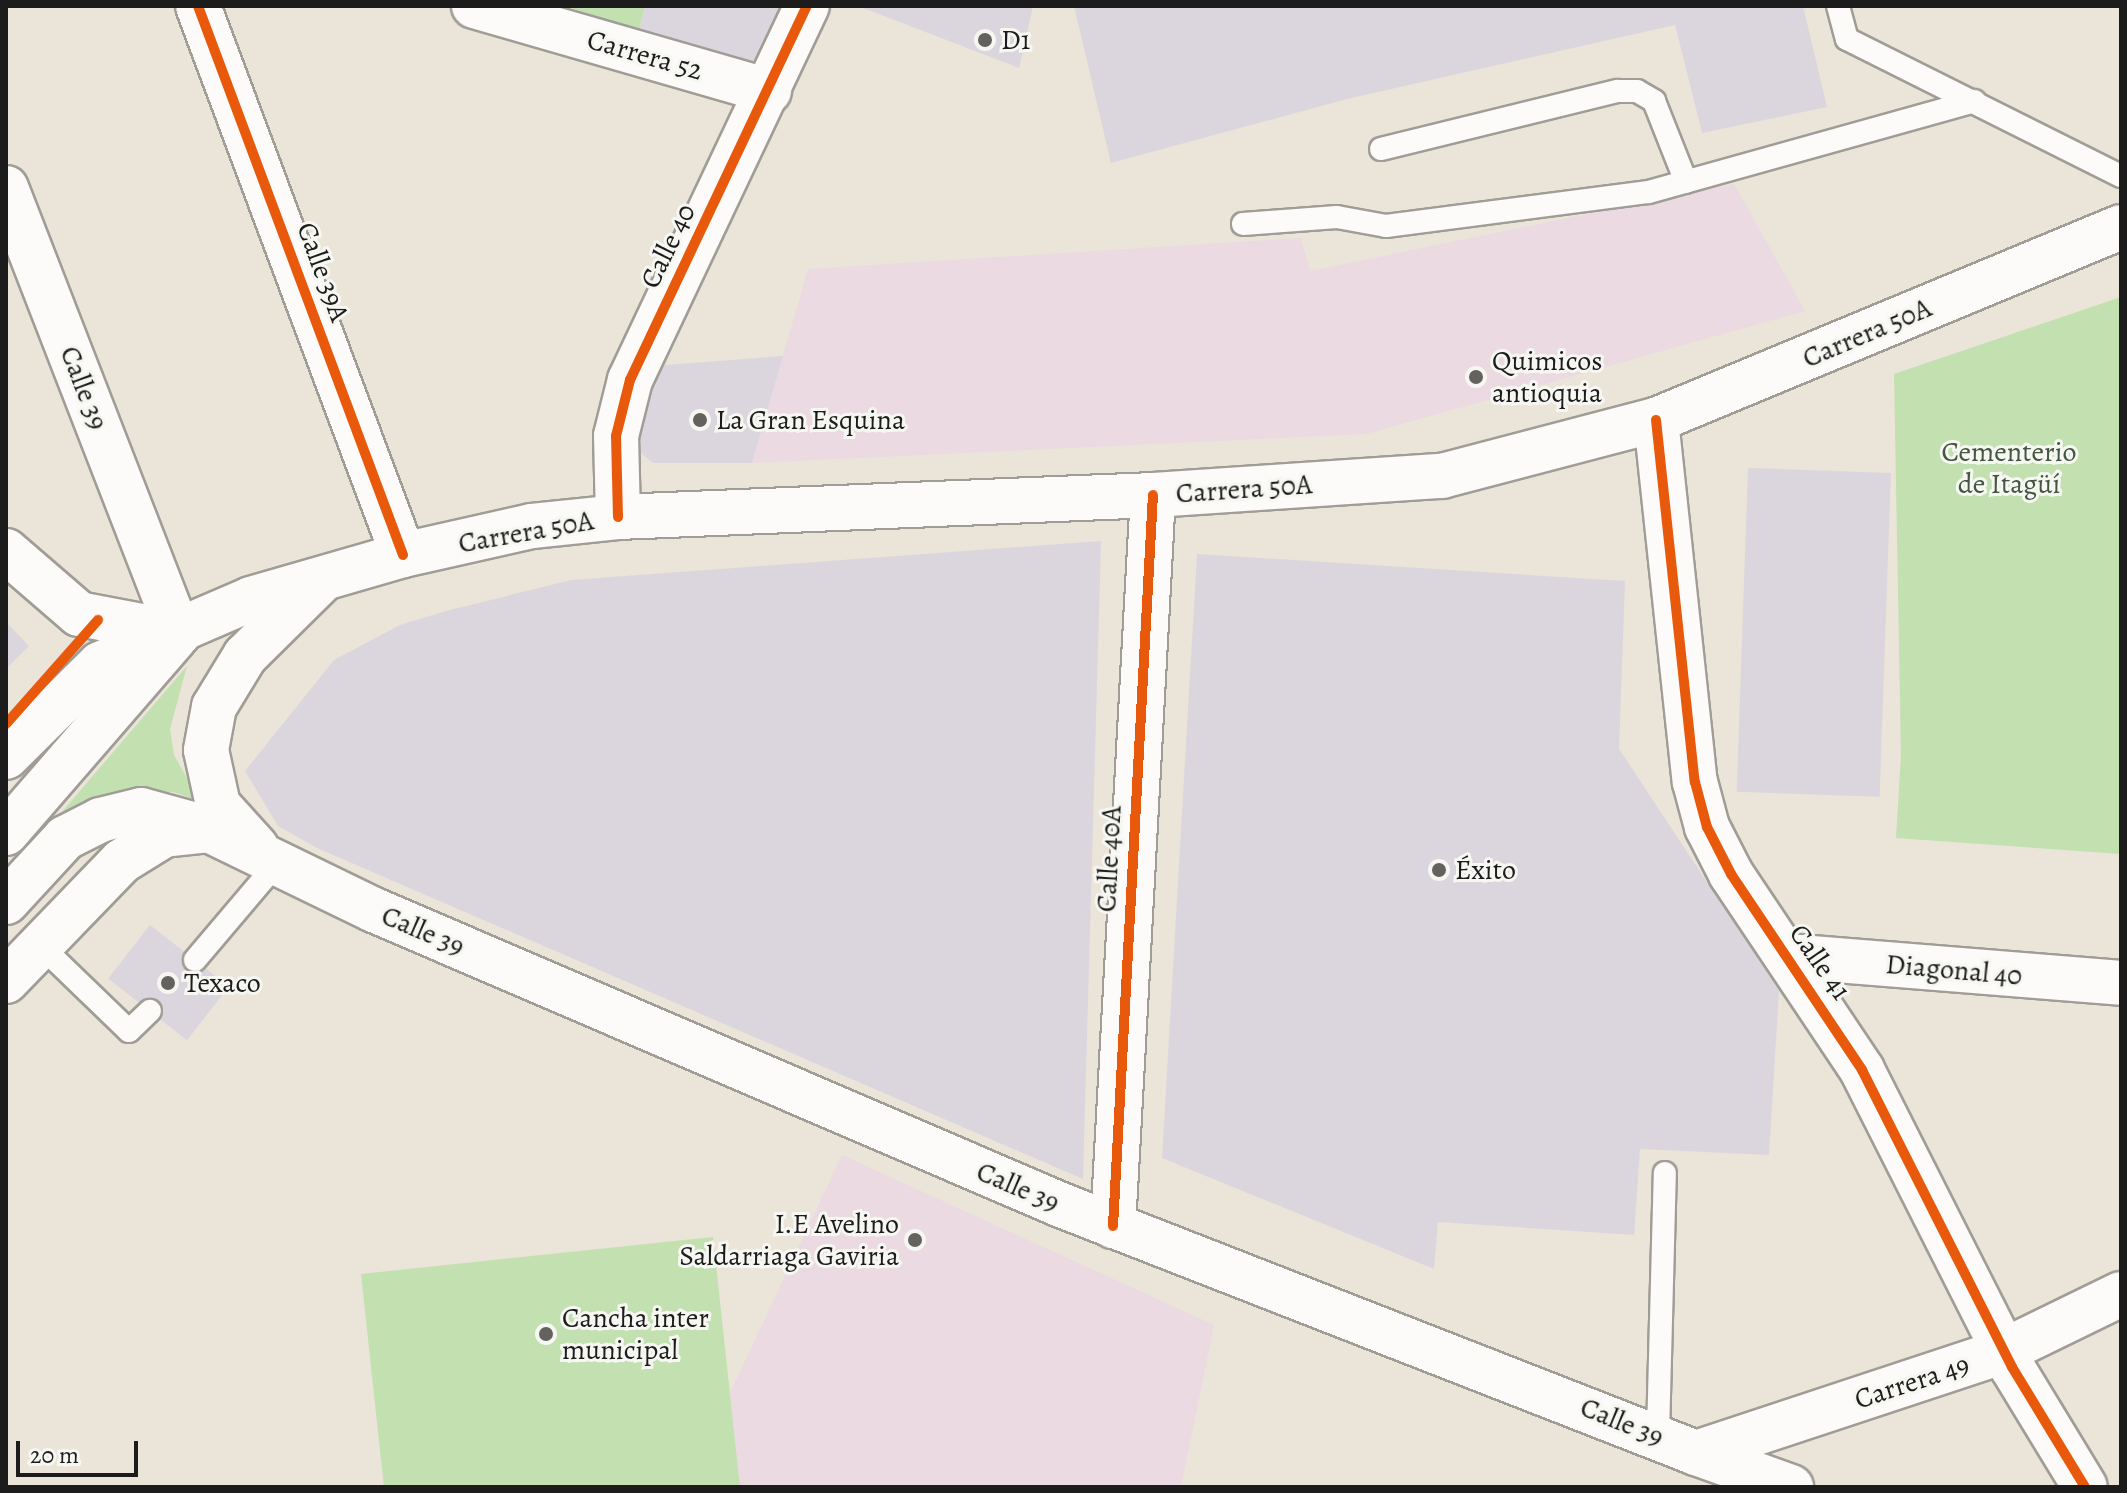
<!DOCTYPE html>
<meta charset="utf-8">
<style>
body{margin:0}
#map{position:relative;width:2127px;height:1493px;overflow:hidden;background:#eae4d9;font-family:Alegreya,serif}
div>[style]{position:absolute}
.built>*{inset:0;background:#ebdae2}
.green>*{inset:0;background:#c2e0b0}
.building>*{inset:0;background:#dbd6de;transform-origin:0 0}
.roads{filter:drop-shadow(2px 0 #a09c96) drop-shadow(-2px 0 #a09c96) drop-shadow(0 2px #a09c96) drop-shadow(0 -2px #a09c96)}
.service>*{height:22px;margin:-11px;padding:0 11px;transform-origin:11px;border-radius:11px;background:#fcfbf9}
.minor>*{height:44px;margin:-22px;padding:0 22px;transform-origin:22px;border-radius:22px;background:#fcfbf9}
.tertiary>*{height:44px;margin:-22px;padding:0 22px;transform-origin:22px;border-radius:22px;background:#fcfbf9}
.secondary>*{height:44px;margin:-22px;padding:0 22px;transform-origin:22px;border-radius:22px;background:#fcfbf9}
.cycleway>*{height:10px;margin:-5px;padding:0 5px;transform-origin:5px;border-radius:5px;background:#e8590c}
.dots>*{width:22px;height:22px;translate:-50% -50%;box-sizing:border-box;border:4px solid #f6f6f2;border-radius:50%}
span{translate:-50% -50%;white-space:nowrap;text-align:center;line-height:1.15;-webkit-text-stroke:6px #f6f6f2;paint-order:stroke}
.poi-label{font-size:28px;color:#1c1c1c}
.left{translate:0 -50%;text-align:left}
.right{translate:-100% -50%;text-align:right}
.street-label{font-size:28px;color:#1c1c1c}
.park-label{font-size:28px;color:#44563e}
.frame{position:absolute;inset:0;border:8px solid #1c1c1c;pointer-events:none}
.scale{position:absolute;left:16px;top:1441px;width:122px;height:36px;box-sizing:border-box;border:4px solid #1c1c1c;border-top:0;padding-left:10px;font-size:24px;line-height:28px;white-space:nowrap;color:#1c1c1c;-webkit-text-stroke:6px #f6f6f2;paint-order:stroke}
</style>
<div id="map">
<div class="built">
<i style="clip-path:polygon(1734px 184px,1805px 311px,1366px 434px,752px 463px,808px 269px,1301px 238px,1310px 271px)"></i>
<i style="clip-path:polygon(842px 1155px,1214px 1325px,1181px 1487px,740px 1487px,730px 1393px)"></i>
</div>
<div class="green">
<i style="clip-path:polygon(565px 6px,645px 6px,639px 31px)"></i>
<i style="clip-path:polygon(2121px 297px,2121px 854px,1896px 838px,1901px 755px,1894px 374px)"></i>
<i style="clip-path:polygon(187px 666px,170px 729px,174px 755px,200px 801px,173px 792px,138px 792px,91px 800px,61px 813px)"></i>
<i style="clip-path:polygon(713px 1237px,740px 1487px,384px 1487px,361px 1274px)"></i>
</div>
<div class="building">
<i style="clip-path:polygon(645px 6px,789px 6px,770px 68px,639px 31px)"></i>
<i style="clip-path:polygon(858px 6px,1032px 6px,1032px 11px,1019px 68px)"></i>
<i style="clip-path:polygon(1074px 6px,1803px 6px,1827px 107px,1702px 133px,1675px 25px,1347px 99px,1111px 163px)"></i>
<i style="clip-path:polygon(783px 356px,752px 463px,653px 463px,634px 447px,653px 366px)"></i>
<i style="left:1748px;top:468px;width:143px;height:324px;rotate:2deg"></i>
<i style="clip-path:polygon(1101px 541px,1083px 1179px,317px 848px,278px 826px,245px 771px,334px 660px,400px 625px,446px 611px,571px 580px)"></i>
<i style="clip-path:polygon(1197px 554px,1625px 581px,1619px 749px,1779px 991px,1769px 1155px,1640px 1149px,1634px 1235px,1438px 1222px,1434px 1269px,1162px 1158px)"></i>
<i style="clip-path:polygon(6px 622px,29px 646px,6px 669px)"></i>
<i style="left:150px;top:925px;width:100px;height:68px;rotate:38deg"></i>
</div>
<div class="roads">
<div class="service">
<i style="left:1838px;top:6px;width:34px;rotate:75deg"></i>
<i style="left:1847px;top:39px;width:306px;rotate:26.6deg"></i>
<i style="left:1381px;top:149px;width:244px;rotate:-13.8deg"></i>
<i style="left:1618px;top:91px;width:19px"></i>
<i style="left:1637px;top:91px;width:20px;rotate:30deg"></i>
<i style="left:1654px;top:101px;width:87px;rotate:68.4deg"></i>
<i style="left:1243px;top:224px;width:94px;rotate:-4.3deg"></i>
<i style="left:1337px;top:217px;width:50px;rotate:10.4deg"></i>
<i style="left:1386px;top:226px;width:265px;rotate:-7.4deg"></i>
<i style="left:1649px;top:192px;width:338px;rotate:-15.6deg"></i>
<i style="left:41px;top:946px;width:122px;rotate:44deg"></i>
<i style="left:129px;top:1031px;width:29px;rotate:-44deg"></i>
<i style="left:195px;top:960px;width:128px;rotate:-49.7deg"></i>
<i style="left:1658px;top:1434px;width:261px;rotate:-88.5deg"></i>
</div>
<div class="minor">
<i style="left:198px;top:6px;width:586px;rotate:69.52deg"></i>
<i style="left:474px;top:6px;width:307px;rotate:16.1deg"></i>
<i style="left:6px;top:188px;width:477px;rotate:68.8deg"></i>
<i style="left:1656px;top:420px;width:364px;rotate:83.9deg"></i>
<i style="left:1695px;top:782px;width:47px;rotate:75.1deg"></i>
<i style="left:1707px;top:827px;width:53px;rotate:62.9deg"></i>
<i style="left:1731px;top:874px;width:236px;rotate:56.2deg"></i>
<i style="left:1862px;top:1070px;width:333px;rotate:63.2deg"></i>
<i style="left:2012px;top:1367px;width:140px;rotate:58.7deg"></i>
<i style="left:6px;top:551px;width:96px;rotate:40.8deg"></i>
<i style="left:79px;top:614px;width:102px;rotate:10.8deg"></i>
<i style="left:1787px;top:956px;width:335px;rotate:4.6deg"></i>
<i style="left:1113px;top:1226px;width:732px;rotate:-86.87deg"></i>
</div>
<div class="tertiary">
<i style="left:618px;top:517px;width:81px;rotate:-91.4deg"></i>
<i style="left:616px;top:436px;width:58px;rotate:-76deg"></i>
<i style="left:630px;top:380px;width:414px;rotate:-64.7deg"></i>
<i style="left:1696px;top:1453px;width:101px;rotate:19.7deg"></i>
</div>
<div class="secondary">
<i style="left:6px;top:757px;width:132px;rotate:-44.7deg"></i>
<i style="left:100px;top:664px;width:164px;rotate:-23.3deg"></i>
<i style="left:251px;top:599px;width:158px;rotate:-16.1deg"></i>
<i style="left:403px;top:555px;width:132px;rotate:-12.7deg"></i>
<i style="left:532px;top:526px;width:86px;rotate:-6deg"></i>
<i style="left:618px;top:517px;width:535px;rotate:-2.35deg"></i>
<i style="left:1153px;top:495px;width:290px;rotate:-3.8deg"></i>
<i style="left:1442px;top:476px;width:221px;rotate:-14.7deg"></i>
<i style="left:1656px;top:420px;width:503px;rotate:-22.54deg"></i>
<i style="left:6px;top:833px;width:258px;rotate:-49.1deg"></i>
<i style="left:256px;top:847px;width:57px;rotate:-132.1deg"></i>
<i style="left:218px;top:805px;width:56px;rotate:-102.3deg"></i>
<i style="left:206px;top:750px;width:44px;rotate:-79.5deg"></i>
<i style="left:214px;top:707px;width:60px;rotate:-58.7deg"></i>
<i style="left:245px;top:656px;width:107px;rotate:-44.6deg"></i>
<i style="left:6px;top:902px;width:87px;rotate:-47.3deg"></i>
<i style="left:65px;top:838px;width:39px;rotate:-27deg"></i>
<i style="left:100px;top:820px;width:42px;rotate:-13.7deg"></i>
<i style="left:141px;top:810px;width:64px;rotate:15.3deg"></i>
<i style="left:6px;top:981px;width:167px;rotate:-46deg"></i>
<i style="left:122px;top:861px;width:49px;rotate:-31.8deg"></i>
<i style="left:164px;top:835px;width:45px;rotate:-6.3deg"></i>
<i style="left:209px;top:830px;width:183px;rotate:25.9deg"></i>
<i style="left:374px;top:910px;width:748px;rotate:23.24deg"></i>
<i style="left:1061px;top:1205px;width:682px;rotate:21.33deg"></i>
<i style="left:1696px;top:1453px;width:324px;rotate:-18.3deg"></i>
<i style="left:2004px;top:1351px;width:130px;rotate:-26deg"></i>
</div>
</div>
<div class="cycleway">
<i style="left:198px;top:6px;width:586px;rotate:69.52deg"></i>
<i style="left:1656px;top:420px;width:364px;rotate:83.9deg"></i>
<i style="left:1695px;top:782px;width:47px;rotate:75.1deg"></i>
<i style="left:1707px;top:827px;width:53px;rotate:62.9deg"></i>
<i style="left:1731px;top:874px;width:236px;rotate:56.2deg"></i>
<i style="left:1862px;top:1070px;width:333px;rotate:63.2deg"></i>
<i style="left:2012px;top:1367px;width:140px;rotate:58.7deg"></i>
<i style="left:618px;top:517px;width:81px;rotate:-91.4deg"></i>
<i style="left:616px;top:436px;width:58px;rotate:-76deg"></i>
<i style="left:630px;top:380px;width:414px;rotate:-64.7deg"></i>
<i style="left:6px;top:724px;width:139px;rotate:-48.5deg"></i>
<i style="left:1113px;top:1226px;width:732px;rotate:-86.87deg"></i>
</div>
<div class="dots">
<i style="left:985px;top:40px;background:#64625e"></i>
<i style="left:1476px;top:377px;background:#64625e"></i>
<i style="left:700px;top:420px;background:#64625e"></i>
<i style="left:1439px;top:870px;background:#64625e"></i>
<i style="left:168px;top:983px;background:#64625e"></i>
<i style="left:915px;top:1240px;background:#64625e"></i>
<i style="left:546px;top:1334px;background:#64625e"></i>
</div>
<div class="poi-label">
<span class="left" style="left:1001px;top:40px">D1</span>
<span class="left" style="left:1492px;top:377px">Quimicos<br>antioquia</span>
<span class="left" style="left:716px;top:420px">La Gran Esquina</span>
<span class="left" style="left:1455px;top:870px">Éxito</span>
<span class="left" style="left:184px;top:983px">Texaco</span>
<span class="right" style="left:899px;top:1240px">I.E Avelino<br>Saldarriaga Gaviria</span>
<span class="left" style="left:562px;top:1334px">Cancha inter<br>municipal</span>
</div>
<div class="street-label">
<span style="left:645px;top:55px;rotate:16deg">Carrera 52</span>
<span style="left:668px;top:246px;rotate:-64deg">Calle 40</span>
<span style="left:323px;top:272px;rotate:70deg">Calle 39A</span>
<span style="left:1867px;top:333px;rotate:-23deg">Carrera 50A</span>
<span style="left:84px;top:388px;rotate:69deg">Calle 39</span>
<span style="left:1244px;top:489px;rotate:-4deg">Carrera 50A</span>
<span style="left:526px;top:532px;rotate:-10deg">Carrera 50A</span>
<span style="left:1109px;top:859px;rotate:-87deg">Calle 40A</span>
<span style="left:423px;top:931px;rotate:23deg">Calle 39</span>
<span style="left:1820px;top:962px;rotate:55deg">Calle 41</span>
<span style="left:1954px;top:970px;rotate:5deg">Diagonal 40</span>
<span style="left:1018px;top:1187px;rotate:23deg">Calle 39</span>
<span style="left:1912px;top:1382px;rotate:-18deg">Carrera 49</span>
<span style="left:1622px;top:1422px;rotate:22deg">Calle 39</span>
</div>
<div class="park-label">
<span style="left:2009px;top:468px">Cementerio<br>de Itagüí</span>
</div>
<div class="frame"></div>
<div class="scale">20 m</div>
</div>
